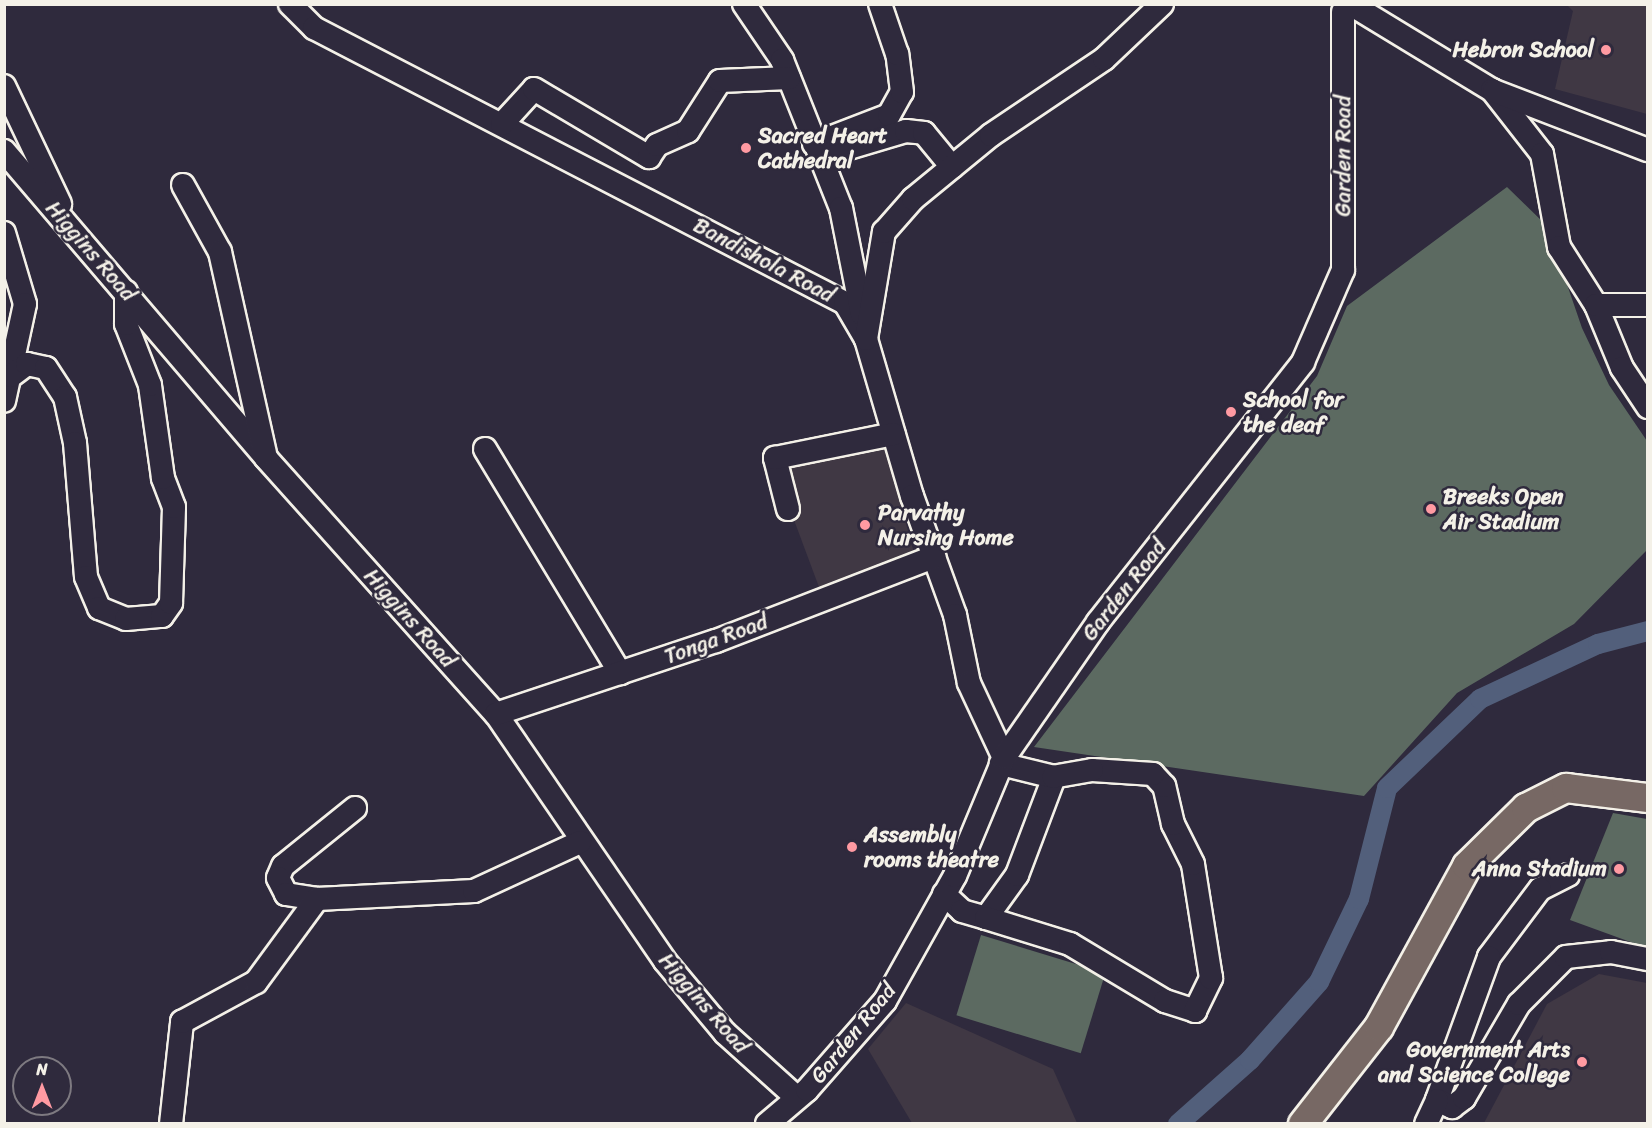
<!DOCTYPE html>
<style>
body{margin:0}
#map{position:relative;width:1652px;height:1128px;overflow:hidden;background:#2f2a3d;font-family:Sriracha,sans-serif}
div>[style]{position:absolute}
.built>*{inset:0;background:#403844}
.green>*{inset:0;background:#5c6a61;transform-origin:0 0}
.canal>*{height:20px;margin:-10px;padding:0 10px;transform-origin:10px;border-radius:10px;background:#525f7b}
.roads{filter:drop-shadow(2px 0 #f4f1e8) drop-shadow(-2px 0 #f4f1e8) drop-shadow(0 2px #f4f1e8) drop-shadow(0 -2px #f4f1e8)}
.minor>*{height:22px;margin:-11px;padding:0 11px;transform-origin:11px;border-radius:11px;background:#2f2a3d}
.major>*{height:28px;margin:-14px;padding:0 14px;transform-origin:14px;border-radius:14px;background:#776864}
.dots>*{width:16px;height:16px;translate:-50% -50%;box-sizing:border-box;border:3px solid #2f2a3d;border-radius:50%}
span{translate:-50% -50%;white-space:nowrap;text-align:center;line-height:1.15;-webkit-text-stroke:5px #2f2a3d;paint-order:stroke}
.poi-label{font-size:22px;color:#f4f1e8;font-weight:700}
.right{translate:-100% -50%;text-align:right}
.left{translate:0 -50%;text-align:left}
.street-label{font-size:22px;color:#f4f1e8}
.frame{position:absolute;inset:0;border:6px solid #f4f1e8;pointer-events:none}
.north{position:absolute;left:12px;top:1056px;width:60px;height:60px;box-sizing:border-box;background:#2f2a3d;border:2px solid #7e7a81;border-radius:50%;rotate:0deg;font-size:16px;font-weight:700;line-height:24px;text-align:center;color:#f4f1e8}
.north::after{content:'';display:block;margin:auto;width:21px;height:27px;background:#ff9aa2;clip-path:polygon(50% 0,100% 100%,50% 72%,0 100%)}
</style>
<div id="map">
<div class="built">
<i style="clip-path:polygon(1567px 5px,1647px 5px,1647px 114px,1555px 89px,1573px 11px)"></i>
<i style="clip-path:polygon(885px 447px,914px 553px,819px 587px,775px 469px)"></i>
<i style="clip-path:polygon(1599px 974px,1647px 983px,1647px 1123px,1484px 1123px,1547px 1004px)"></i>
<i style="clip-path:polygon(906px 1003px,1053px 1069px,1077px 1123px,912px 1123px,868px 1049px)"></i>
</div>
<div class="green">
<i style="clip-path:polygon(1507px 187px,1547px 226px,1582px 328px,1609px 385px,1647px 441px,1647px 550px,1574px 624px,1457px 693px,1364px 796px,1034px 747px,1317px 376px,1347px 306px)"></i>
<i style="clip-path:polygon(1613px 813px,1647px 819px,1647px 948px,1570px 920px)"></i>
<i style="left:981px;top:935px;width:130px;height:84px;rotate:17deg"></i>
</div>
<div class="canal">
<i style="left:1178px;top:1124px;width:96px;rotate:-41.6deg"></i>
<i style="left:1250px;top:1060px;width:104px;rotate:-48.5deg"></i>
<i style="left:1319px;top:982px;width:92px;rotate:-64.3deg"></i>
<i style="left:1359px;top:899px;width:114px;rotate:-75.8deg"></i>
<i style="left:1387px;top:788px;width:129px;rotate:-43.7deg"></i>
<i style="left:1480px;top:699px;width:130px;rotate:-25deg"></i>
<i style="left:1598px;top:644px;width:52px;rotate:-14.6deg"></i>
</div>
<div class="roads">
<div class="minor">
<i style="left:290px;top:4px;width:34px;rotate:45deg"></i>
<i style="left:314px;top:28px;width:598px;rotate:27.38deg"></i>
<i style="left:845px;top:303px;width:42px;rotate:59.7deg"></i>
<i style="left:866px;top:339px;width:164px;rotate:73.7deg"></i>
<i style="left:912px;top:496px;width:127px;rotate:70.1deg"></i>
<i style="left:955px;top:615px;width:69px;rotate:78.4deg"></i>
<i style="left:969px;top:683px;width:83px;rotate:65deg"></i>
<i style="left:744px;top:4px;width:68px;rotate:55.8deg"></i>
<i style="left:782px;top:60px;width:159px;rotate:68.3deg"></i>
<i style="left:841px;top:208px;width:108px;rotate:78.8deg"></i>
<i style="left:1357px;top:8px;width:158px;rotate:31.3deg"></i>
<i style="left:1492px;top:90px;width:81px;rotate:52deg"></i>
<i style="left:1542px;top:154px;width:95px;rotate:79.6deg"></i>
<i style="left:1559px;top:247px;width:69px;rotate:57.5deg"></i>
<i style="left:1596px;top:305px;width:68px;rotate:67.6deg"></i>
<i style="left:1622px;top:368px;width:47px;rotate:56.3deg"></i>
<i style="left:4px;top:86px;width:131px;rotate:64.6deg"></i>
<i style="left:1494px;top:91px;width:165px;rotate:21deg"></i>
<i style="left:502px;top:124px;width:47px;rotate:-47.6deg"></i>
<i style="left:534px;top:89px;width:134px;rotate:30.6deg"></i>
<i style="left:649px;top:157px;width:14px;rotate:-56deg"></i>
<i style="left:657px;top:145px;width:34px;rotate:-24deg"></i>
<i style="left:688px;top:131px;width:59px;rotate:-57.4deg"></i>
<i style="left:720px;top:81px;width:69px;rotate:-2.5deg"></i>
<i style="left:814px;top:144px;width:80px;rotate:-21.1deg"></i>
<i style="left:889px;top:115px;width:26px;rotate:-61deg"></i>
<i style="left:902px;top:92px;width:38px;rotate:-97deg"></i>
<i style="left:897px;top:54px;width:53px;rotate:-108.8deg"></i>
<i style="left:4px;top:151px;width:404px;rotate:49.5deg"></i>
<i style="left:266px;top:458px;width:344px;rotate:48.1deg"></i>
<i style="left:496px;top:714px;width:299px;rotate:55.6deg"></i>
<i style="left:665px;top:961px;width:94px;rotate:50.2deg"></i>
<i style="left:725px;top:1033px;width:96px;rotate:42deg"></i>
<i style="left:832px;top:153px;width:77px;rotate:-16.6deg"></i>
<i style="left:906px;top:131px;width:18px;rotate:6deg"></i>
<i style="left:924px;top:133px;width:44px;rotate:50.5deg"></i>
<i style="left:183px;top:185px;width:77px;rotate:61.1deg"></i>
<i style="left:220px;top:252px;width:206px;rotate:77.4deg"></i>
<i style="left:4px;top:233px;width:74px;rotate:73.5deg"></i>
<i style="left:25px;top:304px;width:99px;rotate:102.2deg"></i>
<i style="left:1596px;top:305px;width:52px"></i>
<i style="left:866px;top:339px;width:109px;rotate:-80.5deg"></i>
<i style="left:884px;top:232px;width:44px;rotate:-48.7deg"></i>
<i style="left:913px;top:199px;width:101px;rotate:-39.4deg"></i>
<i style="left:991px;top:135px;width:136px;rotate:-33.9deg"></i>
<i style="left:1104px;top:59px;width:80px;rotate:-43.5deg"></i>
<i style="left:11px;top:376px;width:20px;rotate:-37deg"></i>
<i style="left:27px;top:364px;width:19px;rotate:12deg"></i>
<i style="left:46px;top:368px;width:35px;rotate:57deg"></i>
<i style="left:65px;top:397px;width:47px;rotate:77.7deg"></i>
<i style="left:75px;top:443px;width:134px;rotate:85.3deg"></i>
<i style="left:86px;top:577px;width:34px;rotate:67deg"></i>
<i style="left:99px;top:608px;width:29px;rotate:22deg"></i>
<i style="left:126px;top:619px;width:36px;rotate:-5deg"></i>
<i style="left:162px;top:616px;width:16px;rotate:-55deg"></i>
<i style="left:171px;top:603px;width:96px;rotate:-88.2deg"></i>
<i style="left:174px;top:507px;width:31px;rotate:-111deg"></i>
<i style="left:163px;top:478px;width:94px;rotate:-98deg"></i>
<i style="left:150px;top:385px;width:66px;rotate:-111.5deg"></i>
<i style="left:126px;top:324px;width:32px;rotate:-90deg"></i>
<i style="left:485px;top:449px;width:262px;rotate:58.9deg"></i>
<i style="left:788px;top:509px;width:53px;rotate:-104.3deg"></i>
<i style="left:775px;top:458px;width:121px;rotate:-11.4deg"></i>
<i style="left:496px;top:714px;width:232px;rotate:-18.4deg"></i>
<i style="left:716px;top:641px;width:234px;rotate:-21.1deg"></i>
<i style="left:355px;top:808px;width:92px;rotate:141.1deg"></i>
<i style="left:283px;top:866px;width:13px;rotate:113deg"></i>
<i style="left:278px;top:878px;width:18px;rotate:63deg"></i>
<i style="left:286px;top:894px;width:31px;rotate:9deg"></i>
<i style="left:317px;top:899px;width:157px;rotate:-2.9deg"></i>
<i style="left:474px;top:891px;width:117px;rotate:-24.8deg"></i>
<i style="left:1568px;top:875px;width:31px;rotate:153deg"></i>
<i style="left:1540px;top:889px;width:85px;rotate:126.9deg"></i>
<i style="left:1489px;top:957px;width:152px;rotate:110deg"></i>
<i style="left:1437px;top:1100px;width:17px;rotate:25deg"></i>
<i style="left:1452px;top:1107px;width:15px;rotate:-37deg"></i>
<i style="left:1464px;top:1098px;width:109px;rotate:-59.7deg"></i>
<i style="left:1519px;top:1004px;width:66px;rotate:-45deg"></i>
<i style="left:1566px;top:957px;width:45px;rotate:-6.3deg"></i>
<i style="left:1611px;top:952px;width:38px;rotate:11deg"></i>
<i style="left:944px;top:894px;width:25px;rotate:43deg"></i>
<i style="left:962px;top:911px;width:25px;rotate:16deg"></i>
<i style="left:986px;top:918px;width:53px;rotate:-54.2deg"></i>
<i style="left:1017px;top:875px;width:105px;rotate:-69.3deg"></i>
<i style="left:1054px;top:777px;width:55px;rotate:-166.2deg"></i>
<i style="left:986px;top:918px;width:88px;rotate:17.2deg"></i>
<i style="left:1070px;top:944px;width:111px;rotate:31deg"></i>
<i style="left:1165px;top:1001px;width:32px;rotate:18deg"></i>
<i style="left:1195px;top:1011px;width:37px;rotate:-64deg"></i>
<i style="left:1211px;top:978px;width:115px;rotate:-99deg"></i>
<i style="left:1193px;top:864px;width:45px;rotate:-116.6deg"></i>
<i style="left:1173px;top:824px;width:39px;rotate:-103deg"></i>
<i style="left:1164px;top:786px;width:16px;rotate:-133deg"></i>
<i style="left:1153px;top:774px;width:61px;rotate:-176.2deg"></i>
<i style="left:1092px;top:770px;width:39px;rotate:170deg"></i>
<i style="left:171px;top:1124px;width:103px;rotate:-83.8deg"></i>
<i style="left:182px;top:1022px;width:84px;rotate:-28.4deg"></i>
<i style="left:256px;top:982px;width:103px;rotate:-53.7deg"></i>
<i style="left:767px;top:1124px;width:52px;rotate:-40.4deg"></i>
<i style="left:807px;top:1090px;width:118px;rotate:-48.8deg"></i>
<i style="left:885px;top:1001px;width:143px;rotate:-60.8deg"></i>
<i style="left:955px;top:876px;width:128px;rotate:-67.4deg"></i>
<i style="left:1004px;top:758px;width:165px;rotate:-55.3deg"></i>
<i style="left:1098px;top:622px;width:331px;rotate:-51.7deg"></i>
<i style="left:1303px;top:362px;width:100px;rotate:-66.5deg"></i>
<i style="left:1343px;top:270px;width:258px;rotate:-90deg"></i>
<i style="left:1426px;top:1124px;width:26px;rotate:-65deg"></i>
</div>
<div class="major">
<i style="left:1303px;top:1124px;width:123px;rotate:-51.9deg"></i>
<i style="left:1379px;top:1027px;width:183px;rotate:-61.3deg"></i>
<i style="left:1467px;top:866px;width:83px;rotate:-44.5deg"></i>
<i style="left:1526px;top:808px;width:45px;rotate:-26.6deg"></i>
<i style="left:1566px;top:788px;width:83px;rotate:7deg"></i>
</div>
</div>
<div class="dots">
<i style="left:1606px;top:50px;background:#ff9aa2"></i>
<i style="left:746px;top:148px;background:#ff9aa2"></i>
<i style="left:1231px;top:412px;background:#ff9aa2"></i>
<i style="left:1431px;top:509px;background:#ff9aa2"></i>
<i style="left:865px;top:525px;background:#ff9aa2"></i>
<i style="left:852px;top:847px;background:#ff9aa2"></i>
<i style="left:1619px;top:869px;background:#ff9aa2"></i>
<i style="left:1582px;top:1062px;background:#ff9aa2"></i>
</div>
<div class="poi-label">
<span class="right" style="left:1594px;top:50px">Hebron School</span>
<span class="left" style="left:758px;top:148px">Sacred Heart<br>Cathedral</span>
<span class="left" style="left:1243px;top:412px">School for<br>the deaf</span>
<span class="left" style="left:1443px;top:509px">Breeks Open<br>Air Stadium</span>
<span class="left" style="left:878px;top:525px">Parvathy<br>Nursing Home</span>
<span class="left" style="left:864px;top:847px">Assembly<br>rooms theatre</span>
<span class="right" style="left:1607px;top:869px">Anna Stadium</span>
<span class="right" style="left:1570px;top:1062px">Government Arts<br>and Science College</span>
</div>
<div class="street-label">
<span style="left:1343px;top:156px;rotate:-90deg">Garden Road</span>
<span style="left:91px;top:251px;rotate:49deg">Higgins Road</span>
<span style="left:764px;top:260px;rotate:28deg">Bandishola Road</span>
<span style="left:1124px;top:590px;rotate:-52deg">Garden Road</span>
<span style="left:410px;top:618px;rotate:48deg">Higgins Road</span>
<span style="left:716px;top:639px;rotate:-20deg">Tonga Road</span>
<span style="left:704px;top:1003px;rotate:49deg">Higgins Road</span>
<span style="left:853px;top:1033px;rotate:-51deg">Garden Road</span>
</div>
<div class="frame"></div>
<div class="north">N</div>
</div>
